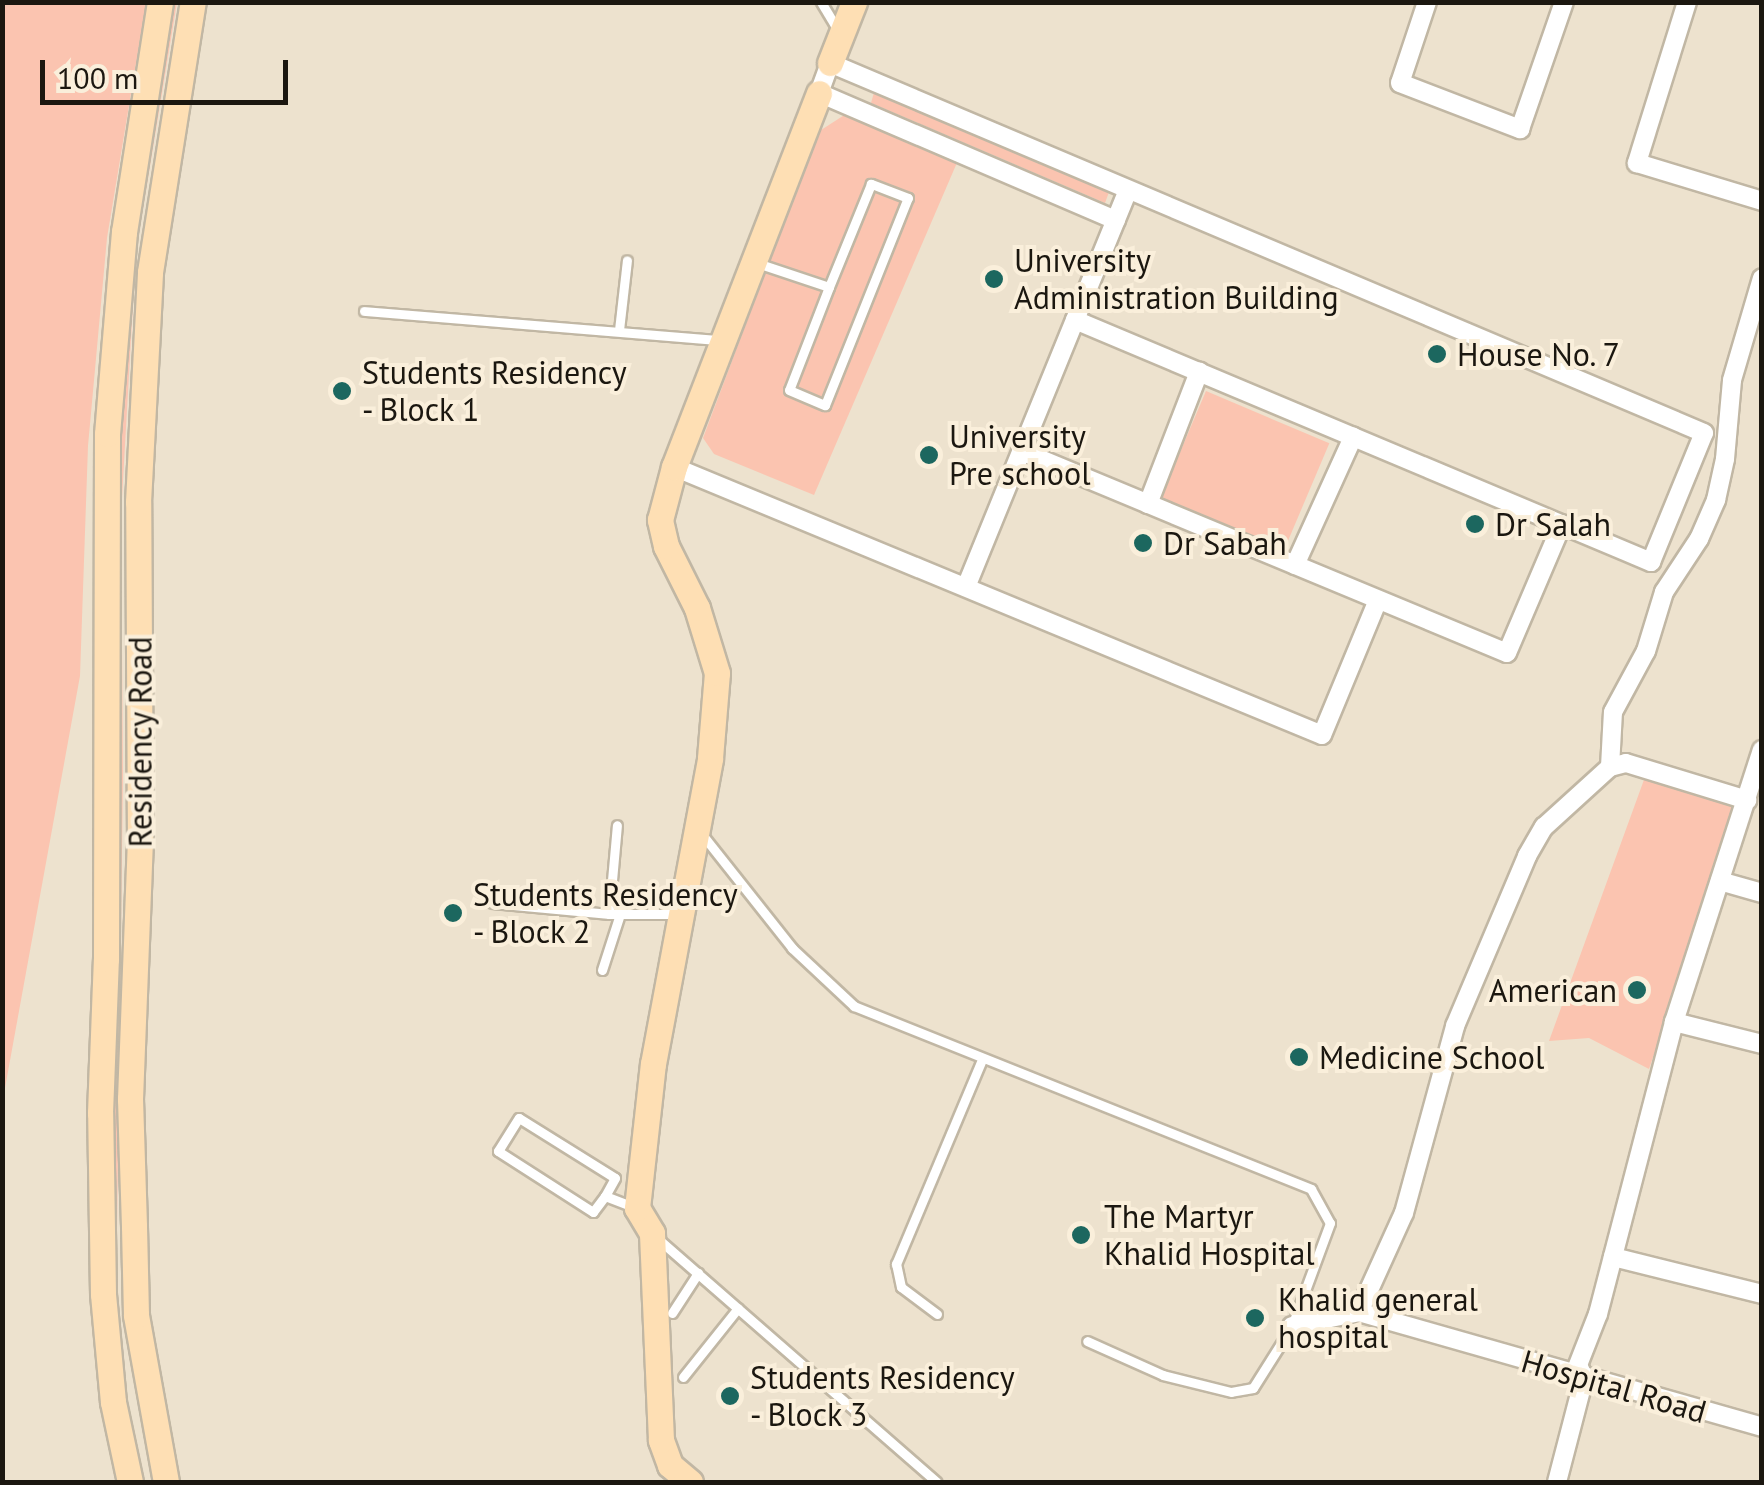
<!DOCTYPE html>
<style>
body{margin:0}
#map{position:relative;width:1764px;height:1485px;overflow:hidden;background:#ede2ce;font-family:"PT Sans",sans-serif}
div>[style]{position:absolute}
.green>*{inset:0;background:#fbc4b0;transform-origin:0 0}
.roads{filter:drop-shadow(2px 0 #c1b7a4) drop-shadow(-2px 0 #c1b7a4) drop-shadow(0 2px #c1b7a4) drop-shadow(0 -2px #c1b7a4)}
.lane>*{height:9px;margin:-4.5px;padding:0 4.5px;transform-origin:4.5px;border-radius:4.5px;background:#fff}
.street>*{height:18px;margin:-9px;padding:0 9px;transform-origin:9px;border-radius:9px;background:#fff}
.secondary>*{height:25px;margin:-12.5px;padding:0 12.5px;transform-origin:12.5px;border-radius:12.5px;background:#fedfb4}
.dots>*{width:28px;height:28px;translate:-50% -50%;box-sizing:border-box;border:5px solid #faefdb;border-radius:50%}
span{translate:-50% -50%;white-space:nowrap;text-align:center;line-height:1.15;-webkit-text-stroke:8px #faefdb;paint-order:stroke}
.poi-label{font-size:32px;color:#1b1710}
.left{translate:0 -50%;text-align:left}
.right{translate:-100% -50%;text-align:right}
.street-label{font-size:32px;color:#1b1710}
.frame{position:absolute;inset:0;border:5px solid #1b1710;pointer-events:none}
.scale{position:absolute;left:40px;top:60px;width:248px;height:45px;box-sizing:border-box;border:5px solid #1b1710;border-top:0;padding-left:12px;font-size:30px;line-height:35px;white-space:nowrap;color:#1b1710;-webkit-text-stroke:8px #faefdb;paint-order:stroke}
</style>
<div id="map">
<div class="green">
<i style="clip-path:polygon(3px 2px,146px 3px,107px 238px,88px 446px,80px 676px,3px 1099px)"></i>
<i style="clip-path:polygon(177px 2px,136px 251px,121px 516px,123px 776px,116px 1308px,123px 1384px,144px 1482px,129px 1482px,111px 1387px,107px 510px,124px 253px,167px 3px)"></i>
<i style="clip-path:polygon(875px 89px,1109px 192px,1105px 203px,871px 103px)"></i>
<i style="clip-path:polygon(849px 112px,959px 158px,814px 495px,714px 454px,703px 438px,818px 132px)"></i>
<i style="left:1206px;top:391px;width:134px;height:118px;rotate:23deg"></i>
<i style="clip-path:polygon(1649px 766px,1744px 790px,1649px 1069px,1589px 1038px,1549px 1041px)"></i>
</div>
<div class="roads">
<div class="lane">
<i style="left:821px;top:2px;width:33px;rotate:59deg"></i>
<i style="left:754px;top:262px;width:79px;rotate:18.4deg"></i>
<i style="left:829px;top:287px;width:110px;rotate:111.2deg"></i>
<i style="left:789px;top:390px;width:39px;rotate:23deg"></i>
<i style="left:825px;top:405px;width:223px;rotate:-68.2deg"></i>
<i style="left:908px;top:198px;width:40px;rotate:-159deg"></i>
<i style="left:871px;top:184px;width:111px;rotate:112.2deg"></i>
<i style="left:364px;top:311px;width:356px;rotate:4.7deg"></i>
<i style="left:619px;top:330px;width:70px;rotate:-83.5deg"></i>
<i style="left:701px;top:833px;width:147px;rotate:51.6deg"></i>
<i style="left:792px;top:948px;width:85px;rotate:43.1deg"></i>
<i style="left:854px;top:1006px;width:492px;rotate:21.8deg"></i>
<i style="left:1311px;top:1189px;width:39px;rotate:61deg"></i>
<i style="left:1330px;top:1223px;width:110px;rotate:110.3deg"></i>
<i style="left:1292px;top:1326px;width:73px;rotate:122.2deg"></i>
<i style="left:1253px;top:1388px;width:22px;rotate:170deg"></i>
<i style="left:1231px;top:1392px;width:70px;rotate:-166deg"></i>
<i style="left:1163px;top:1375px;width:83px;rotate:-155.9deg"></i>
<i style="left:492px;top:903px;width:118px;rotate:5.4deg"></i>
<i style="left:609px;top:914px;width:67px"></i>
<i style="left:609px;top:914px;width:89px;rotate:-84.9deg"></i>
<i style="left:602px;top:970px;width:59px;rotate:-72.2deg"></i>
<i style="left:605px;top:1196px;width:20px;rotate:127deg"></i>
<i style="left:593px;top:1212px;width:113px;rotate:-147.3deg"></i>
<i style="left:498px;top:1151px;width:39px;rotate:-58deg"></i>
<i style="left:519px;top:1118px;width:113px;rotate:32deg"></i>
<i style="left:615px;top:1178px;width:21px;rotate:119deg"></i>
<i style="left:605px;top:1196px;width:30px;rotate:21deg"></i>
<i style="left:657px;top:1238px;width:371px;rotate:41.1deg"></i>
<i style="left:672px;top:1313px;width:48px;rotate:-57deg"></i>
<i style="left:937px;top:1314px;width:45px;rotate:-143.1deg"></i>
<i style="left:901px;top:1287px;width:24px;rotate:-102deg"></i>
<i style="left:896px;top:1264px;width:222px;rotate:-67.2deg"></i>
<i style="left:683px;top:1377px;width:88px;rotate:-51.4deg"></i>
</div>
<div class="street">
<i style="left:1427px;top:2px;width:85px;rotate:108.4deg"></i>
<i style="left:1400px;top:83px;width:129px;rotate:21deg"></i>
<i style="left:1520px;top:129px;width:134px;rotate:-70.9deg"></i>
<i style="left:1687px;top:2px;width:169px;rotate:107.3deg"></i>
<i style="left:1637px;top:163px;width:131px;rotate:16.9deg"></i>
<i style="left:1075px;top:320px;width:625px;rotate:22.79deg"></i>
<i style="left:1651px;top:562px;width:139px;rotate:-67.7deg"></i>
<i style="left:1704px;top:433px;width:949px;rotate:-157.06deg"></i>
<i style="left:830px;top:63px;width:32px;rotate:110deg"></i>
<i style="left:819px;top:93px;width:323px;rotate:23.2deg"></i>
<i style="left:1021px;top:451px;width:526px;rotate:22.57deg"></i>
<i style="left:1507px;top:653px;width:140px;rotate:-66.9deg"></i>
<i style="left:674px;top:467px;width:701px;rotate:22.47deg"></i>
<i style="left:1322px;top:735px;width:146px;rotate:-67.5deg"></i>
<i style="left:1148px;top:504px;width:142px;rotate:-68.9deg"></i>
<i style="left:1295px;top:565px;width:141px;rotate:-65.6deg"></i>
<i style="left:966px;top:587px;width:428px;rotate:-67.8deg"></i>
<i style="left:1610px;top:767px;width:55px;rotate:-86.9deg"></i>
<i style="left:1613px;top:712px;width:69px;rotate:-61.6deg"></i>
<i style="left:1646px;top:651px;width:62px;rotate:-73deg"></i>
<i style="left:1664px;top:592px;width:64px;rotate:-56.6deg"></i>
<i style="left:1699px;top:539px;width:43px;rotate:-66.4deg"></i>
<i style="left:1716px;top:500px;width:42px;rotate:-77.6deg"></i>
<i style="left:1725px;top:459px;width:79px;rotate:-84.9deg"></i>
<i style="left:1732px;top:380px;width:106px;rotate:-73.6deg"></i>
<i style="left:1720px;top:881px;width:44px;rotate:15.9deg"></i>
<i style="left:1674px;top:1022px;width:91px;rotate:14deg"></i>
<i style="left:1613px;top:1257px;width:154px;rotate:13.9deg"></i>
<i style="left:1359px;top:1312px;width:109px;rotate:-65.6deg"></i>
<i style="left:1404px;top:1213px;width:194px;rotate:-74.7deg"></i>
<i style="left:1455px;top:1026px;width:185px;rotate:-67deg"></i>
<i style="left:1527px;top:856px;width:34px;rotate:-60deg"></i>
<i style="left:1544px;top:827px;width:89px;rotate:-42.3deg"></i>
<i style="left:1610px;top:767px;width:16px;rotate:-14deg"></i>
<i style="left:1626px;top:763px;width:127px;rotate:17deg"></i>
<i style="left:1292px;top:1326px;width:68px;rotate:-11.8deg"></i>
<i style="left:1359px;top:1312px;width:419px;rotate:15.9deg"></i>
<i style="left:1557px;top:1482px;width:107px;rotate:-75.4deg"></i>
<i style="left:1584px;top:1378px;width:14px;rotate:-115deg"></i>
<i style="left:1578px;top:1365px;width:55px;rotate:-68.6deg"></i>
<i style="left:1598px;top:1314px;width:302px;rotate:-75.4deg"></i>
<i style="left:1674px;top:1022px;width:286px;rotate:-72.1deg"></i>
</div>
<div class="secondary">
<i style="left:830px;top:63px;width:66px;rotate:-68.5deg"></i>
<i style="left:130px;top:1482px;width:82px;rotate:-102deg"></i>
<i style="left:113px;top:1402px;width:108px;rotate:-95.3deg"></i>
<i style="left:103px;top:1294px;width:181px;rotate:-90.9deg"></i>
<i style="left:100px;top:1113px;width:154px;rotate:-87.8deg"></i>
<i style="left:106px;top:959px;width:525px;rotate:-89.89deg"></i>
<i style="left:107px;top:434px;width:203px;rotate:-85.2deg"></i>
<i style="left:124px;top:232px;width:233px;rotate:-81.1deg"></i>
<i style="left:166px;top:1482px;width:170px;rotate:-100.2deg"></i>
<i style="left:136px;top:1315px;width:89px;rotate:-91.3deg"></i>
<i style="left:134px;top:1226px;width:127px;rotate:-91.8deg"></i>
<i style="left:130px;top:1099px;width:255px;rotate:-87.8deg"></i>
<i style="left:140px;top:844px;width:342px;rotate:-90.3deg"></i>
<i style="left:138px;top:502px;width:230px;rotate:-87deg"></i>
<i style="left:150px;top:272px;width:273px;rotate:-81deg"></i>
<i style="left:690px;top:1482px;width:26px;rotate:-140deg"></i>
<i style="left:670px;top:1465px;width:27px;rotate:-110deg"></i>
<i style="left:661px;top:1440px;width:207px;rotate:-92.5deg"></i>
<i style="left:652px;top:1233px;width:29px;rotate:-121deg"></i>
<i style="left:637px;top:1208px;width:145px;rotate:-83.7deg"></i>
<i style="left:653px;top:1064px;width:311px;rotate:-79.4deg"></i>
<i style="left:710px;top:758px;width:85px;rotate:-85.3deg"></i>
<i style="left:717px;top:673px;width:68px;rotate:-107.1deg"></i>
<i style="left:697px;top:608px;width:69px;rotate:-116.6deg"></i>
<i style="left:666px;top:546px;width:27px;rotate:-103deg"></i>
<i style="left:660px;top:520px;width:55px;rotate:-75.2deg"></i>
<i style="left:674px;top:467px;width:401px;rotate:-68.8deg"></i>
</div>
</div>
<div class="dots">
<i style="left:994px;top:279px;background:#1c675f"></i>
<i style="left:1437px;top:354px;background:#1c675f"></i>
<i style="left:342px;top:391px;background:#1c675f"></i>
<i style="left:929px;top:455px;background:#1c675f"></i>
<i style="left:1475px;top:524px;background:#1c675f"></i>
<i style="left:1143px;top:543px;background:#1c675f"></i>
<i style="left:453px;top:913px;background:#1c675f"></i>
<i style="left:1637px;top:990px;background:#1c675f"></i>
<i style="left:1299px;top:1057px;background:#1c675f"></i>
<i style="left:1081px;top:1235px;background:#1c675f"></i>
<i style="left:1255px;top:1318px;background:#1c675f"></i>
<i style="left:730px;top:1396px;background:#1c675f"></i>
</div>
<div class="poi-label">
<span class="left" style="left:1014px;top:279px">University<br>Administration Building</span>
<span class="left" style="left:1457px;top:354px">House No. 7</span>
<span class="left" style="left:362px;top:391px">Students Residency<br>- Block 1</span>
<span class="left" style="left:949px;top:455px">University<br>Pre school</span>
<span class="left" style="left:1495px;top:524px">Dr Salah</span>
<span class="left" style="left:1163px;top:543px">Dr Sabah</span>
<span class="left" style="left:473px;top:913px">Students Residency<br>- Block 2</span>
<span class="right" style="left:1617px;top:990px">American</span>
<span class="left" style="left:1319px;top:1057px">Medicine School</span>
<span class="left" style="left:1104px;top:1235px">The Martyr<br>Khalid Hospital</span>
<span class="left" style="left:1278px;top:1318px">Khalid general<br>hospital</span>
<span class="left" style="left:750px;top:1396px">Students Residency<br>- Block 3</span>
</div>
<div class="street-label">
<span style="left:140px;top:742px;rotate:-90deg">Residency Road</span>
<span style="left:1614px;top:1386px;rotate:16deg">Hospital Road</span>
</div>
<div class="frame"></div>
<div class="scale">100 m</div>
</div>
